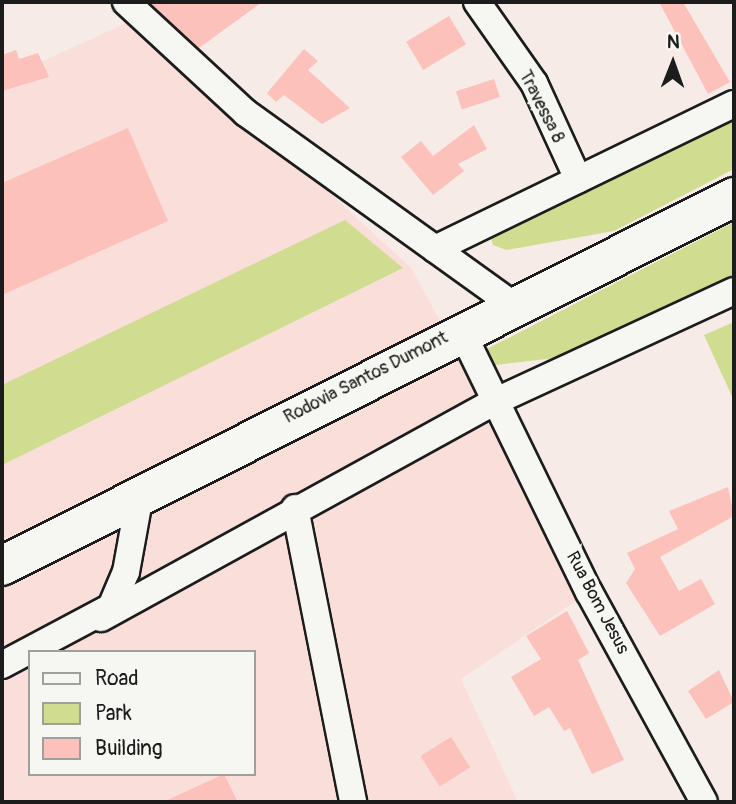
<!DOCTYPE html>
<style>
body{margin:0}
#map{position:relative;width:736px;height:804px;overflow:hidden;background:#f7ebe7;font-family:Pangolin,sans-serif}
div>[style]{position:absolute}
.built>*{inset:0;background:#f9deda}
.green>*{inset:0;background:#d0dc8f}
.building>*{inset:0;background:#fdc1bb;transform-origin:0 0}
.roads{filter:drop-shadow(2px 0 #1c1c1c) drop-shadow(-2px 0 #1c1c1c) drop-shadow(0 2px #1c1c1c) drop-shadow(0 -2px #1c1c1c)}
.minor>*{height:26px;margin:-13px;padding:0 13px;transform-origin:13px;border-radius:13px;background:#f6f6f2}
.trunk>*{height:38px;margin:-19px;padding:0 19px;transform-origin:19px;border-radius:19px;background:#f6f6f2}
span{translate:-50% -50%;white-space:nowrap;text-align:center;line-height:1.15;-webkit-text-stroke:7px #f6f6f2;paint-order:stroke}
.street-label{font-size:18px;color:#1c1c1c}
.frame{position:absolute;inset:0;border:4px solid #1c1c1c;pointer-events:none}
.legend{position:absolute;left:28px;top:650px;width:228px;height:126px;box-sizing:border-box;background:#f6f6f2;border:2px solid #9f9f9c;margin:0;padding:9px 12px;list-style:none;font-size:21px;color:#1c1c1c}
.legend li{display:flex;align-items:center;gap:14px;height:35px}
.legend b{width:35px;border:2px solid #9f9f9c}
.north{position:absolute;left:638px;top:28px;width:70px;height:70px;-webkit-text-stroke:5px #f6f6f2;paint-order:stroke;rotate:1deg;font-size:19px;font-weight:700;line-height:28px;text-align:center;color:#1c1c1c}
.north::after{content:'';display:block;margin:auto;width:24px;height:32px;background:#1c1c1c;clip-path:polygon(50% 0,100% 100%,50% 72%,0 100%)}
</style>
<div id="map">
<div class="built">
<i style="clip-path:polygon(evenodd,139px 17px,411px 268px,589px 592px,461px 679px,518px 802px,2px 802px,2px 80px,139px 17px,30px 652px,254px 652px,254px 774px,30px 774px,30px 652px)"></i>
</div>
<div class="green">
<i style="clip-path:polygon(734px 104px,734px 169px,614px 231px,506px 250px,493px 245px,490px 234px)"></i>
<i style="clip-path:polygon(345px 220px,403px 268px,2px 465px,2px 385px)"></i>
<i style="clip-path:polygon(734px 222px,734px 279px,555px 358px,487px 366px,483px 351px)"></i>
<i style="clip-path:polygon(734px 322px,734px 401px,704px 335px)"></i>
</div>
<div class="building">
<i style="clip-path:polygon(149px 2px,262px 2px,199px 48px)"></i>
<i style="clip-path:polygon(659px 2px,683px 2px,730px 82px,708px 94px)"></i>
<i style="left:449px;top:16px;width:33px;height:50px;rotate:59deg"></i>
<i style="clip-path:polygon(304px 49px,318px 61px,308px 70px,350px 108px,322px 124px,284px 95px,276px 102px,267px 93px)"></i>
<i style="clip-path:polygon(16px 50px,19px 59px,38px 53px,49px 77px,2px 91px,2px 55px)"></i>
<i style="left:494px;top:79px;width:19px;height:40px;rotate:72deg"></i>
<i style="clip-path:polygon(474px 125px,487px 149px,458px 164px,464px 171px,433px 195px,401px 157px,421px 141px,433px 156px)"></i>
<i style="clip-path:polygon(128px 128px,168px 221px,2px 295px,2px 183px)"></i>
<i style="clip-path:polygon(728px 487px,734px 516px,660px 557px,679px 591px,701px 579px,715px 604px,660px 636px,626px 583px,635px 569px,627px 553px,678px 529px,669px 511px)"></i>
<i style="clip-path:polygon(567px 611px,589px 653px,578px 660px,624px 760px,592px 774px,570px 728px,564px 731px,549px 707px,534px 716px,511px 677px,541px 659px,526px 636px)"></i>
<i style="clip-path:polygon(719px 670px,734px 702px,706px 719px,688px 691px)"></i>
<i style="left:451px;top:737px;width:36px;height:36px;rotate:58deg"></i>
<i style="clip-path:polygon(224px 774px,238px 802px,163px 802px)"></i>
</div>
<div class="roads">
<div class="minor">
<i style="left:126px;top:2px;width:163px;rotate:42.8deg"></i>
<i style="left:246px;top:113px;width:329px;rotate:35.7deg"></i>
<i style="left:477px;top:2px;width:99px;rotate:54.9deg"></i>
<i style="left:534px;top:83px;width:106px;rotate:65.4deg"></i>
<i style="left:435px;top:249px;width:332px;rotate:-25.9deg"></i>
<i style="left:461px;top:330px;width:292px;rotate:64deg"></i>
<i style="left:589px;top:592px;width:239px;rotate:61.3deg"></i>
<i style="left:295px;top:508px;width:300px;rotate:78.8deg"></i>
<i style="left:101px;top:618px;width:451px;rotate:-28.8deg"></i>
<i style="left:496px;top:401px;width:262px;rotate:-24.8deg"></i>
<i style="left:2px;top:665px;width:123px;rotate:-28deg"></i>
<i style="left:111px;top:607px;width:38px;rotate:-67deg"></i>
<i style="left:126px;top:572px;width:78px;rotate:-79.7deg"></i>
</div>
<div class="trunk">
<i style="left:2px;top:566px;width:820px;rotate:-26.75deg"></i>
</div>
</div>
<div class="street-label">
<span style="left:541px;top:107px;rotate:63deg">Travessa 8</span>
<span style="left:366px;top:378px;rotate:-27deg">Rodovia Santos Dumont</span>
<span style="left:597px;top:603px;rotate:62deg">Rua Bom Jesus</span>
</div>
<div class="frame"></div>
<ul class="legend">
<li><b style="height:9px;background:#f6f6f2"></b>Road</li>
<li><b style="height:19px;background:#d0dc8f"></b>Park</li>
<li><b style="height:19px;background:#fdc1bb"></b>Building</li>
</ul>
<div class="north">N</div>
</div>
